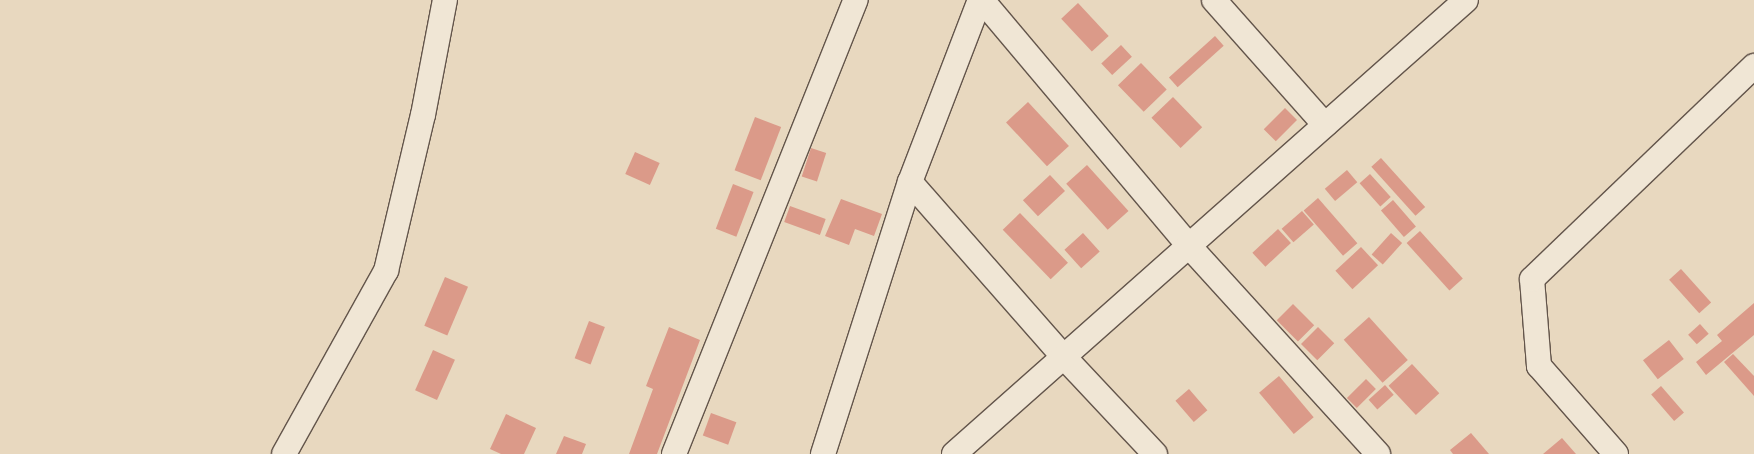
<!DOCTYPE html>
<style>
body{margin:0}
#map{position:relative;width:1754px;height:454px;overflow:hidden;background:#e8d8bf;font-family:Alegreya,serif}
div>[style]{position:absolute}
.building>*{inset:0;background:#db9a89;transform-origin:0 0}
.roads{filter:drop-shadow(1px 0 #63554b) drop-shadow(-1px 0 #63554b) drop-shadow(0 1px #63554b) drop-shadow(0 -1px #63554b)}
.street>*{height:24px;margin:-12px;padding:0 12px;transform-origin:12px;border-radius:12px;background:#f0e6d5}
span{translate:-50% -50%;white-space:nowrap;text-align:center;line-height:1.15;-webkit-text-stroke:4px #f0e6d5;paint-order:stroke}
</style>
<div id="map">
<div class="building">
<i style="left:1078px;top:3px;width:45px;height:23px;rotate:47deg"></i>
<i style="left:1215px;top:36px;width:13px;height:62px;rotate:48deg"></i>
<i style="left:1121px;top:45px;width:16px;height:27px;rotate:47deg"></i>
<i style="left:1141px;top:63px;width:37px;height:32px;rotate:46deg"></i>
<i style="left:1173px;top:97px;width:42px;height:30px;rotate:46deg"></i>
<i style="left:1028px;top:102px;width:60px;height:30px;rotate:47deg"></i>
<i style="left:1285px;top:108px;width:17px;height:30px;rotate:45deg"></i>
<i style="left:755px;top:117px;width:28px;height:57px;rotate:21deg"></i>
<i style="left:811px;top:148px;width:16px;height:30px;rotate:18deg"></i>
<i style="left:635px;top:152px;width:27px;height:24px;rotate:24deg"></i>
<i style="left:1381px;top:158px;width:66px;height:13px;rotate:48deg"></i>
<i style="left:1087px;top:165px;width:62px;height:28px;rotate:48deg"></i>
<i style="left:1347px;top:170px;width:16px;height:29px;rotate:50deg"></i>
<i style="left:1370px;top:174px;width:31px;height:14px;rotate:48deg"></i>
<i style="left:1050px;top:175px;width:22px;height:37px;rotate:47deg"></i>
<i style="left:733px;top:184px;width:22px;height:48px;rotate:21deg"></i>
<i style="left:1318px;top:198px;width:60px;height:19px;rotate:49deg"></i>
<i style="clip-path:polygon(841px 199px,882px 214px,874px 236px,855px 229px,849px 245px,825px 236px)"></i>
<i style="left:1393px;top:200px;width:35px;height:16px;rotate:49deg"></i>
<i style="left:790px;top:206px;width:38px;height:17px;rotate:20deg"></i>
<i style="left:1302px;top:211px;width:18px;height:27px;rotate:49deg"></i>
<i style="left:1020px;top:213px;width:69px;height:24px;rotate:46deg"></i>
<i style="left:1278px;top:229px;width:19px;height:35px;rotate:47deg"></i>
<i style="left:1420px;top:231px;width:64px;height:18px;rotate:48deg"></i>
<i style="left:1083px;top:233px;width:25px;height:25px;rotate:48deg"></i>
<i style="left:1391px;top:233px;width:15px;height:29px;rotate:42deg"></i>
<i style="left:1361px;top:247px;width:25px;height:35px;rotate:47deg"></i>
<i style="left:1681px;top:269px;width:45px;height:16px;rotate:48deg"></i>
<i style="left:445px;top:277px;width:25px;height:53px;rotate:23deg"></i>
<i style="clip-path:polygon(1754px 303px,1754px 335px,1706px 375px,1696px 362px,1722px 341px,1717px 335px)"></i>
<i style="left:1293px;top:304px;width:30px;height:23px;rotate:45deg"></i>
<i style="left:1369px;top:317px;width:58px;height:34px;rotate:48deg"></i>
<i style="left:589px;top:321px;width:17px;height:40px;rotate:21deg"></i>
<i style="left:1700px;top:324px;width:13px;height:16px;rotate:48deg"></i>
<i style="clip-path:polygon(669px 327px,700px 340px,657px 454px,629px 454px,653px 389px,646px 386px)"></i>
<i style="left:1318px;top:327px;width:23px;height:24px;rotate:45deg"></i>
<i style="left:1669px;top:340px;width:24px;height:33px;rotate:52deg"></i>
<i style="left:433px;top:350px;width:24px;height:44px;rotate:24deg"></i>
<i style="clip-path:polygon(1733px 354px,1754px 376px,1754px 396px,1724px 362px)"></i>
<i style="left:1412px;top:364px;width:40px;height:32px;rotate:47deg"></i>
<i style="left:1279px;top:376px;width:54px;height:26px;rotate:50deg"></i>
<i style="left:1366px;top:379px;width:14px;height:27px;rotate:45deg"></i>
<i style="left:1385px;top:385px;width:13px;height:22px;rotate:48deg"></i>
<i style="left:1661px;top:386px;width:35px;height:13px;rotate:49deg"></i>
<i style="left:1189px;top:389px;width:28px;height:18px;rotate:49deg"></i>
<i style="left:711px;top:413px;width:27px;height:24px;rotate:20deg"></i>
<i style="clip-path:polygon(506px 414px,536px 428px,524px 454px,501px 454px,490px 449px)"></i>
<i style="clip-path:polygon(1471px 433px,1489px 454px,1453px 454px,1450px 450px)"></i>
<i style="clip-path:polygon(564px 436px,586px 444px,582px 454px,556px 454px)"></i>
<i style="clip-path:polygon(1562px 438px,1576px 454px,1543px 454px)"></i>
</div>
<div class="roads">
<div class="street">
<i style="left:982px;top:0;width:322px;rotate:49.9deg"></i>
<i style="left:1189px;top:246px;width:281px;rotate:47.7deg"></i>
<i style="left:1214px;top:0;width:167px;rotate:48.4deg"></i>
<i style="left:910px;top:182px;width:233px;rotate:48.7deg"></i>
<i style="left:1064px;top:357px;width:133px;rotate:46.8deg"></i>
<i style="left:284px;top:454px;width:210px;rotate:-60.9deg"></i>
<i style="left:386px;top:271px;width:160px;rotate:-76.7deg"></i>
<i style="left:423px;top:115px;width:117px;rotate:-79.2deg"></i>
<i style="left:674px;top:454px;width:489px;rotate:-68.2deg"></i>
<i style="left:823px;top:454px;width:286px;rotate:-72.3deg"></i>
<i style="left:910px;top:182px;width:195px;rotate:-69deg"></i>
<i style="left:954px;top:454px;width:684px;rotate:-41.56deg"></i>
<i style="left:1616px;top:454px;width:117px;rotate:-131.2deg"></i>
<i style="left:1539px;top:366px;width:87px;rotate:-94.6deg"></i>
<i style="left:1532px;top:279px;width:308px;rotate:-43.8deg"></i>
</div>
</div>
</div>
